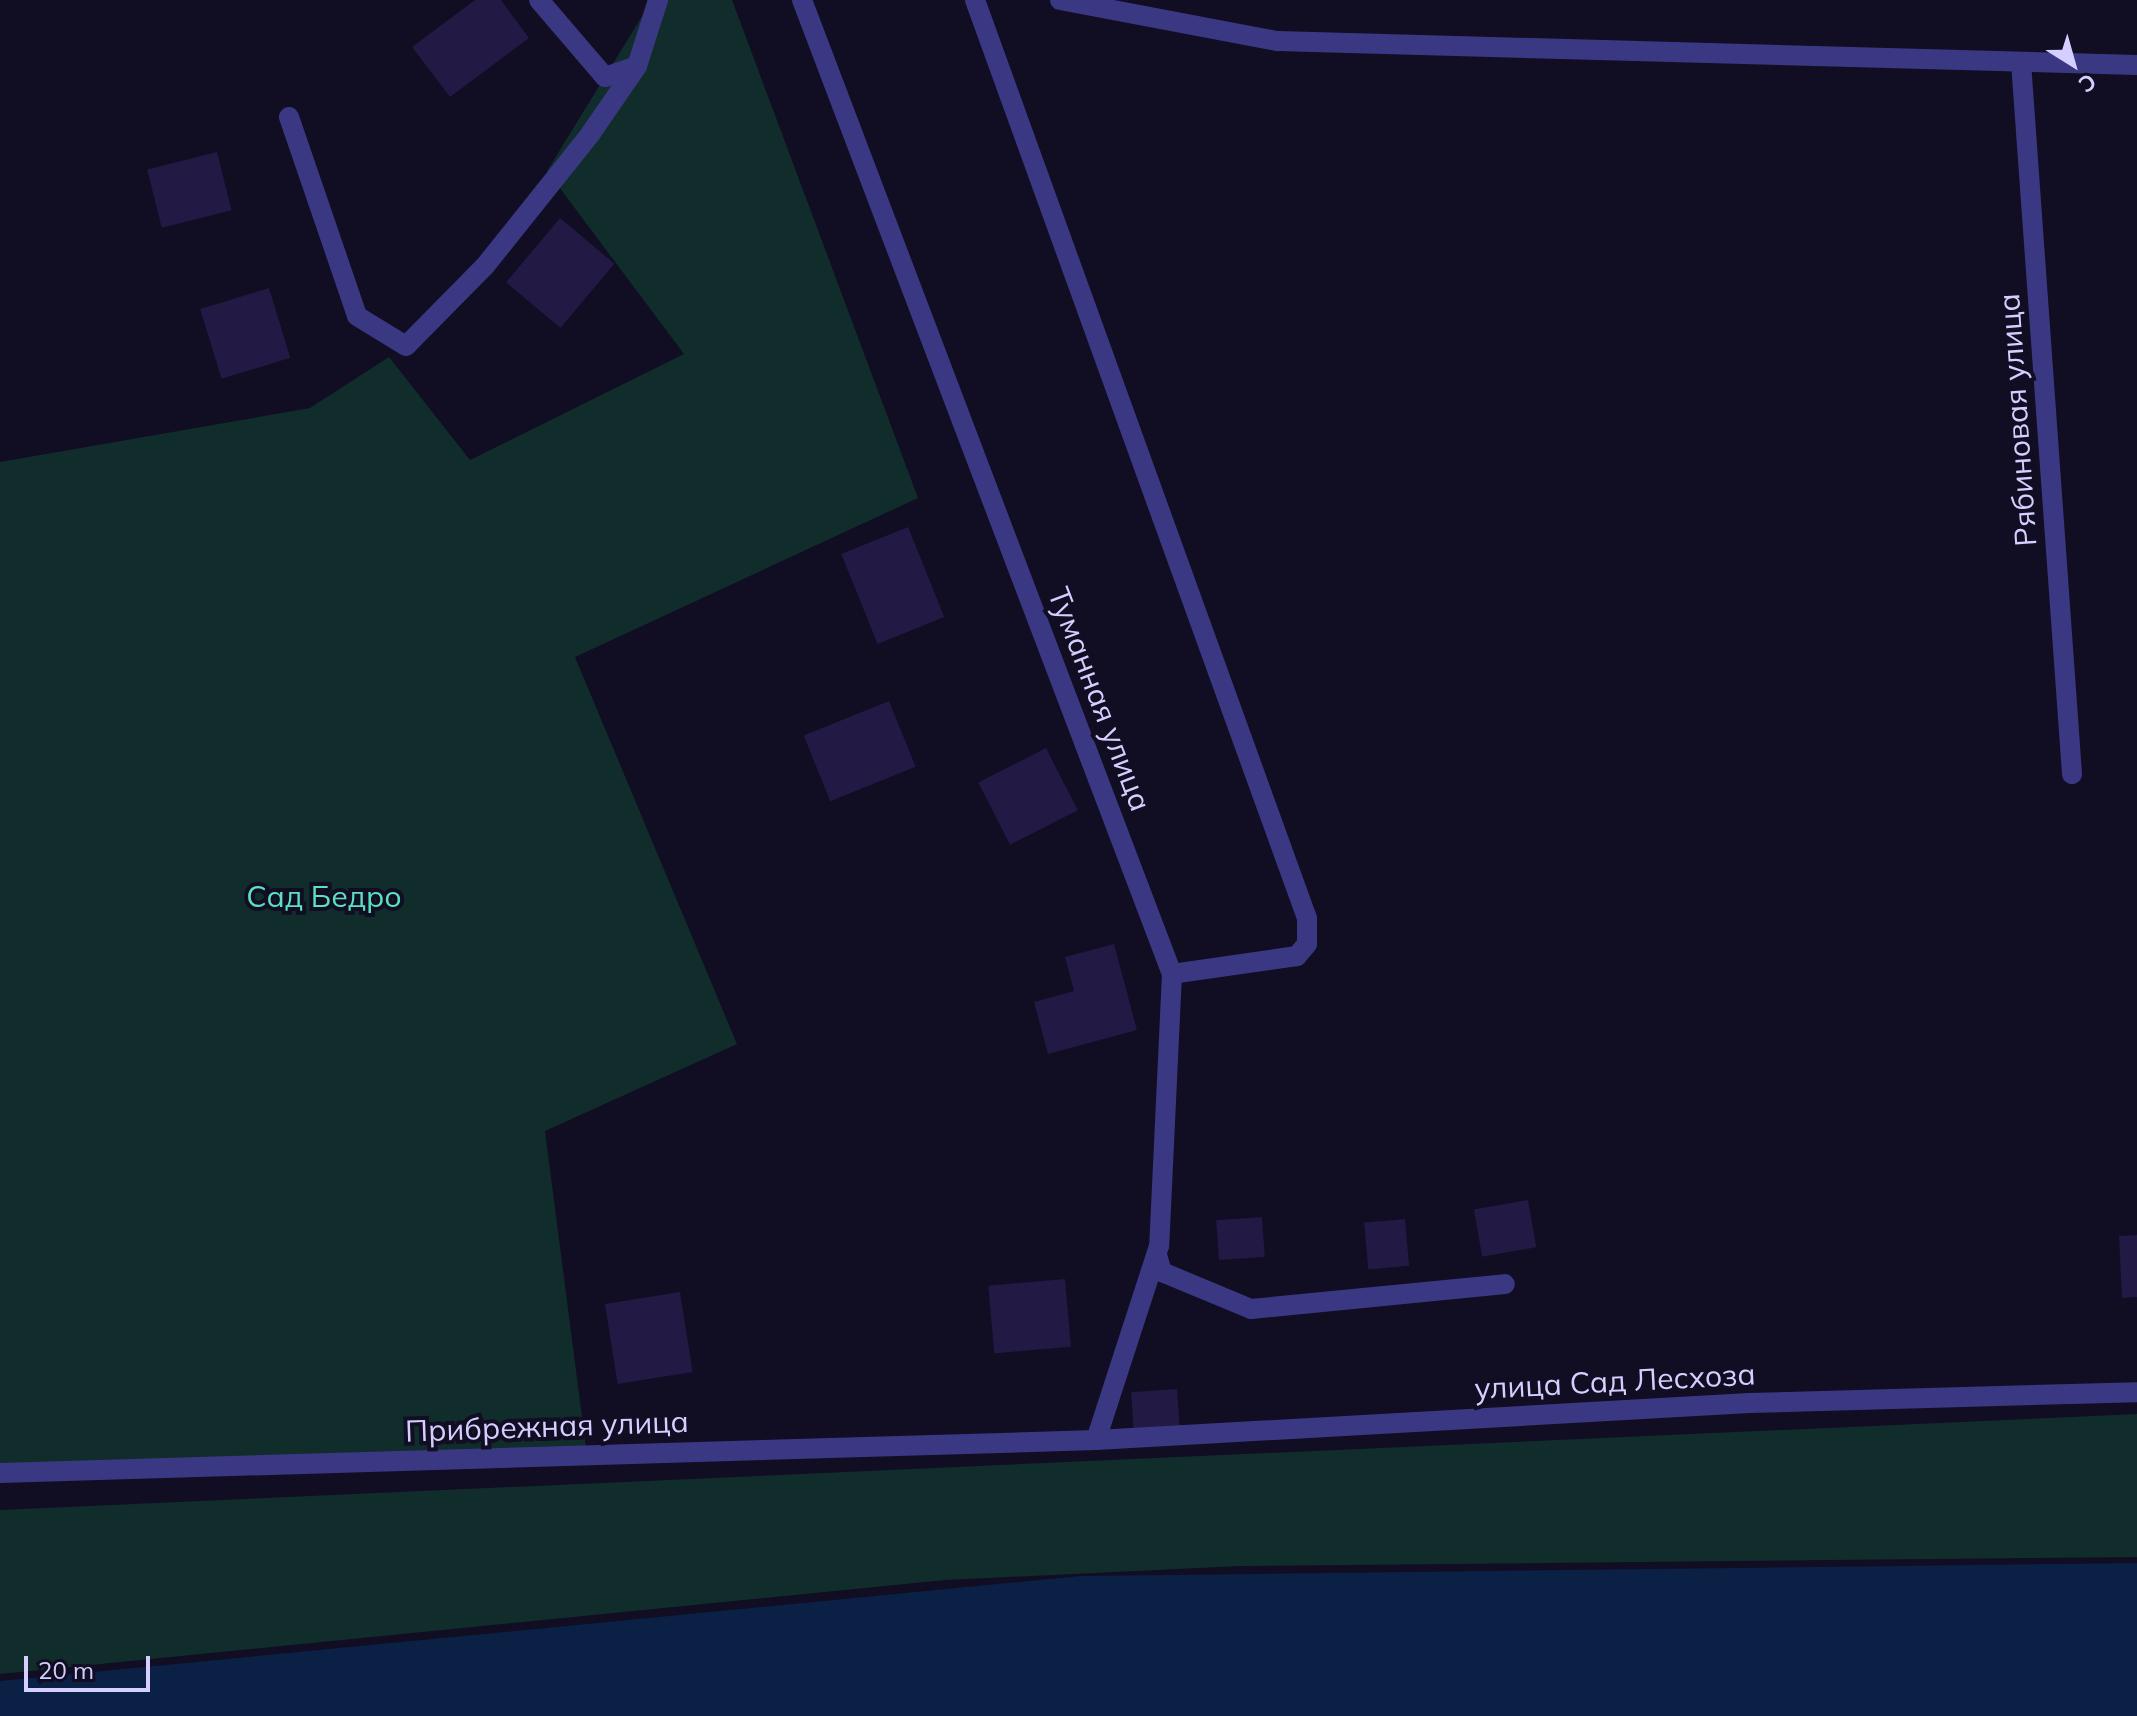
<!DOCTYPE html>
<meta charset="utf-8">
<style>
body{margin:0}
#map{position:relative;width:2137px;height:1716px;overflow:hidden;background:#110d23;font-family:Mulish,sans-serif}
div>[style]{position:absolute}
.green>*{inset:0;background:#102d2c}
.water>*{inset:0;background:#0b2045}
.building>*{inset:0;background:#221944;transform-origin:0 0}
.lane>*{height:20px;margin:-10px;padding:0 10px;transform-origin:10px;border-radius:10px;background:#3b3883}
.street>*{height:20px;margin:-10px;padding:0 10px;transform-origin:10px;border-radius:10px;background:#3b3883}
span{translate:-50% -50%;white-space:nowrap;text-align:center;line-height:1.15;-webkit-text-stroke:8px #110d23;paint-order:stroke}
.street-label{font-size:30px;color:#d5cfff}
.park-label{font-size:30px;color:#5ae1bf}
.north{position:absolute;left:2033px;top:24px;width:80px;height:80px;-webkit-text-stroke:6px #110d23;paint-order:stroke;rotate:143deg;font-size:22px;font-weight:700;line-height:32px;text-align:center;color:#d5cfff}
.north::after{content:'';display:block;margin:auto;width:28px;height:36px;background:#d5cfff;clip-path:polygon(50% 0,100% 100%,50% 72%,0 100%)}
.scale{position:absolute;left:24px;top:1656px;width:126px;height:36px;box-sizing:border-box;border:4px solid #d5cfff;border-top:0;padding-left:10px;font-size:24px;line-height:28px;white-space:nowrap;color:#d5cfff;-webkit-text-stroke:6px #110d23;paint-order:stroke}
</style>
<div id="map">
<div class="green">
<i style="clip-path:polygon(652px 0,732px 0,918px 498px,575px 657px,737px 1044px,545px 1131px,586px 1448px,0 1475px,0 462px,310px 408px,389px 357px,470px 460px,684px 354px,547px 171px)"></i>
<i style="clip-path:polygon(2137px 1414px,2137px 1557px,1240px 1566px,945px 1580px,0 1674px,0 1510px)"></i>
</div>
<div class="water">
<i style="clip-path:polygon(2137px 1563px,2137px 1716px,0 1716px,0 1681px,1081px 1576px)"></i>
</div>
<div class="building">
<i style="clip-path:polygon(475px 0,501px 0,529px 38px,450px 97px,412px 47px)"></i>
<i style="left:217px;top:152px;width:60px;height:72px;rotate:76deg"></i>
<i style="left:560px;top:218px;width:71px;height:84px;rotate:40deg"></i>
<i style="left:269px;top:288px;width:73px;height:72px;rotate:73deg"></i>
<i style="left:908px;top:527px;width:97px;height:72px;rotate:68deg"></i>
<i style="left:889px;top:701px;width:71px;height:92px;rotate:68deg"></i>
<i style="left:1046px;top:748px;width:70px;height:76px;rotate:63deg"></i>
<i style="clip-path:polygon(1114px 944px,1137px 1030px,1048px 1054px,1034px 1002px,1074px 991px,1065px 957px)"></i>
<i style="left:1528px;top:1200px;width:48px;height:55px;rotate:80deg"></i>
<i style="left:1262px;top:1217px;width:40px;height:46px;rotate:86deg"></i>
<i style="left:1405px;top:1219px;width:47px;height:41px;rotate:85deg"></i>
<i style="clip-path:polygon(2137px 1235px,2137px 1297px,2122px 1298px,2119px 1236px)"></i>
<i style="left:1065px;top:1279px;width:68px;height:77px;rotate:85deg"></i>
<i style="left:680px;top:1292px;width:81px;height:76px;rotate:81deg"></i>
<i style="left:1177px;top:1389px;width:40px;height:46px;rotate:86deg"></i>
</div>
<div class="lane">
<i style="left:975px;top:0;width:976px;rotate:70.12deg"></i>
<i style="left:1307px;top:918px;width:26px;rotate:90deg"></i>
<i style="left:1307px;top:944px;width:16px;rotate:130deg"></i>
<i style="left:1297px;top:956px;width:126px;rotate:171.8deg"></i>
<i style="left:1060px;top:0;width:222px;rotate:10.7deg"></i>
<i style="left:1278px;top:41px;width:859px;rotate:1.6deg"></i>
<i style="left:289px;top:117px;width:210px;rotate:71.1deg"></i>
<i style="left:357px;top:316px;width:57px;rotate:31.5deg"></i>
<i style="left:406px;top:346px;width:112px;rotate:-45.4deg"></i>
<i style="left:485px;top:266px;width:170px;rotate:-51.4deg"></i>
<i style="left:591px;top:133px;width:81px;rotate:-55.5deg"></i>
<i style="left:1157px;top:1255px;width:18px;rotate:74deg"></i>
<i style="left:1162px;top:1272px;width:96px;rotate:22.6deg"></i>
<i style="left:1251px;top:1309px;width:255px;rotate:-5.6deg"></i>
</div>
<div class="street">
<i style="left:539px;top:0;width:101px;rotate:49.4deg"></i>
<i style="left:605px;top:77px;width:34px;rotate:-19deg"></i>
<i style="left:637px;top:66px;width:69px;rotate:-72.3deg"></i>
<i style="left:802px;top:0;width:1042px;rotate:69.2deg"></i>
<i style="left:1172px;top:974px;width:272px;rotate:92.7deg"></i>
<i style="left:1159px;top:1246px;width:204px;rotate:108deg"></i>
<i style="left:2021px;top:62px;width:714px;rotate:85.9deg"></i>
<i style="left:0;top:1473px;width:1096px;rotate:-1.72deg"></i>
<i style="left:1096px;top:1440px;width:654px;rotate:-3.24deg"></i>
<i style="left:1749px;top:1403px;width:388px;rotate:-1.6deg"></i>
</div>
<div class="street-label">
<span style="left:2017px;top:420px;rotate:-94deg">Рябиновая улица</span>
<span style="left:1100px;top:699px;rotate:69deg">Туманная улица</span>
<span style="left:1615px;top:1381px;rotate:-3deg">улица Сад Лесхоза</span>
<span style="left:547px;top:1426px;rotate:-2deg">Прибрежная улица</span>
</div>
<div class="park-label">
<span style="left:324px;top:896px">Сад Бедро</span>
</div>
<div class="north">С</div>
<div class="scale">20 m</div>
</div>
